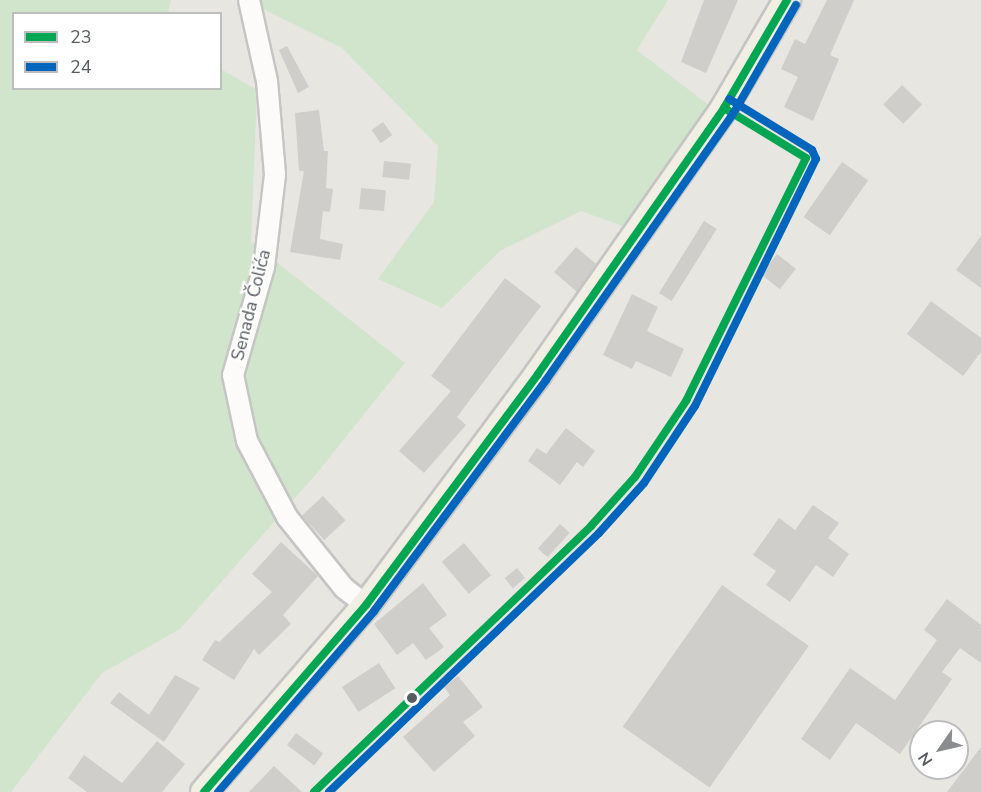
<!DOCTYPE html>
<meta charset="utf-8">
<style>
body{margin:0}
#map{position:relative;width:981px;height:792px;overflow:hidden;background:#e8e6e1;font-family:"Nunito Sans",sans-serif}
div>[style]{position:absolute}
.green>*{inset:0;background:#d1e5cc}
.building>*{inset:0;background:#d0cecb;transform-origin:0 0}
.roads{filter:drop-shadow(2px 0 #c5c5c4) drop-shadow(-2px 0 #c5c5c4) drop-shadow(0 2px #c5c5c4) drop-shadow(0 -2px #c5c5c4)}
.minor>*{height:20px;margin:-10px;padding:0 10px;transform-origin:10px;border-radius:10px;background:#fcfbfa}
.major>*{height:26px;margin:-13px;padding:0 13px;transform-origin:13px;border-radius:13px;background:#f1eee4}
.bus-1>*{height:8px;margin:-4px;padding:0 4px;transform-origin:4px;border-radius:4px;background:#00a651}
.bus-2>*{height:8px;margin:-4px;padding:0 4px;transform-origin:4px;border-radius:4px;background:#0065bd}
.dots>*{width:16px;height:16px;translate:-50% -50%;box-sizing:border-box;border:3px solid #fff;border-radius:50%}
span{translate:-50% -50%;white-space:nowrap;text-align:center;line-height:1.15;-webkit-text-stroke:4.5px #fff;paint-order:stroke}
.street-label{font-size:18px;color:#585c60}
.legend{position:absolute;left:12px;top:12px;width:210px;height:78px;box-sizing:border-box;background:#fff;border:2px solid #bcbebf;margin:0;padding:8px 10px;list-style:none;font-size:18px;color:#585c60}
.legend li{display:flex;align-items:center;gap:12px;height:30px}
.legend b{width:30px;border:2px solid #bcbebf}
.north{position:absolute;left:909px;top:720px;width:60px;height:60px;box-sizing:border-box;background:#fff;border:2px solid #bcbebf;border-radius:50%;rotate:236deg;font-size:16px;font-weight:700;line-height:24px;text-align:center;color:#585c60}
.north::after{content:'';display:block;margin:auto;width:21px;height:27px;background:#8a8c8d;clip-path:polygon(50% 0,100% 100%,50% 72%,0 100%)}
</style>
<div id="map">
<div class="green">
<i style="clip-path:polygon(0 0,171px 0,168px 13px,14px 14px,14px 88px,220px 88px,221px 69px,257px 90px,251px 242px,405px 363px,317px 473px,180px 629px,102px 673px,11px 792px,0 792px)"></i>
<i style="clip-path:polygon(257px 0,668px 0,637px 50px,710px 106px,628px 228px,581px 211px,500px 251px,442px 308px,378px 279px,434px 202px,438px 146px,342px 48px,257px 6px)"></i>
</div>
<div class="building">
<i style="clip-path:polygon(704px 0,738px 0,706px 73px,681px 62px)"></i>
<i style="clip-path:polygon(827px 0,854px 0,830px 55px,839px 59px,813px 121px,784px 107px,798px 77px,781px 69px,795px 39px,805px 44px)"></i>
<i style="clip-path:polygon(287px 46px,309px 87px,298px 93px,279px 50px)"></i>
<i style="left:902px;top:85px;width:28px;height:27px;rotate:44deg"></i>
<i style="clip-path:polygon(319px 110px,324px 151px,328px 151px,326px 188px,333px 189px,330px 212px,323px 211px,320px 239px,343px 244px,340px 260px,290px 252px,304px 171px,299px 171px,295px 113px)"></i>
<i style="left:383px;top:122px;width:16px;height:14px;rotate:55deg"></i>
<i style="left:384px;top:161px;width:27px;height:16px;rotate:6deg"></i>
<i style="left:842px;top:162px;width:32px;height:67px;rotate:35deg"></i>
<i style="left:361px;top:188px;width:25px;height:21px;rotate:5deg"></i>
<i style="left:704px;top:221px;width:15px;height:85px;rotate:32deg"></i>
<i style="clip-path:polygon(981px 236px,981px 288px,956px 270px)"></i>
<i style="clip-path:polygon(576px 247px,596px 264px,577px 292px,554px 272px)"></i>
<i style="left:777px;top:254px;width:24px;height:26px;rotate:38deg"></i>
<i style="clip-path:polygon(505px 278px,541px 306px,457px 417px,466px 425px,424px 473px,399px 451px,451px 391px,431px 376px)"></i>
<i style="clip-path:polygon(632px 294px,658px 307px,647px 331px,684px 349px,671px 377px,636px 361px,632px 369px,603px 355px)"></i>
<i style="clip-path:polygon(931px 301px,981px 338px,981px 352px,963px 376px,907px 334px)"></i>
<i style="clip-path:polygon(566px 428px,595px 451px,583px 467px,577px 462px,560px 485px,528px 461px,537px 448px,546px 454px)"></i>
<i style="left:323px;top:496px;width:33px;height:29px;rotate:47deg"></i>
<i style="clip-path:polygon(813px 505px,839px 523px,828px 538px,849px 554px,833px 577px,816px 565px,790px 602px,766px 585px,776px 571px,753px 555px,779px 518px,795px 530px)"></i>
<i style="left:560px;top:524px;width:13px;height:33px;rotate:42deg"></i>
<i style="clip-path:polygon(281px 542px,318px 576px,283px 615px,291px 624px,259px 655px,254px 649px,234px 680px,202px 660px,215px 640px,219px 642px,272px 592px,252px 574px)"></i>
<i style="left:464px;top:543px;width:42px;height:29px;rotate:50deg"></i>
<i style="left:517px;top:568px;width:13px;height:16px;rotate:51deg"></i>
<i style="clip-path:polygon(423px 583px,447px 615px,429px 628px,444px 647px,426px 660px,413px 643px,397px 655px,374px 624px)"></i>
<i style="left:722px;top:585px;width:106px;height:173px;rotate:35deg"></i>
<i style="clip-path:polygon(947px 599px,981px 625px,981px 663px,960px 648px,942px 672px,952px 679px,900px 754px,856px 723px,830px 760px,801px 739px,850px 668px,895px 700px,937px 640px,924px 630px)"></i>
<i style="left:379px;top:663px;width:30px;height:44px;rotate:57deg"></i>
<i style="clip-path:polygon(175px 675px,200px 688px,164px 742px,110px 703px,119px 692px,149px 715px)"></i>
<i style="clip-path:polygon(458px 676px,483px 707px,463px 722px,475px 736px,434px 772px,403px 737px,450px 695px,444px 687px)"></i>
<i style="left:296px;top:733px;width:34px;height:15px;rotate:37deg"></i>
<i style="clip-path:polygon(157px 741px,185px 764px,162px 792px,87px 792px,68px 778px,84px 755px,122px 783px)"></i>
<i style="clip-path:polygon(981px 747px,981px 792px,947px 792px)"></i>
<i style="clip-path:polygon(274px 766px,302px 792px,249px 792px)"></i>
</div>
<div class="roads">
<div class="minor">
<i style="left:249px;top:0;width:83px;rotate:77.5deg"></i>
<i style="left:267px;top:81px;width:94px;rotate:85.1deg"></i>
<i style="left:275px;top:175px;width:93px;rotate:96.8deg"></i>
<i style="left:264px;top:267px;width:112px;rotate:106deg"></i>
<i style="left:233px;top:375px;width:67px;rotate:78deg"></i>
<i style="left:247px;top:441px;width:86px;rotate:62.2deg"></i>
<i style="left:287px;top:517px;width:91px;rotate:51.2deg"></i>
<i style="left:344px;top:588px;width:28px;rotate:38deg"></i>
</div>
<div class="major">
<i style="left:204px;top:792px;width:247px;rotate:-49.1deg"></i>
<i style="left:366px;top:605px;width:288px;rotate:-53.3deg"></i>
<i style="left:538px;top:374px;width:325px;rotate:-55deg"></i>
<i style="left:724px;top:108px;width:125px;rotate:-59.7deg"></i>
</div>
</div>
<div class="bus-1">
<i style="left:204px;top:792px;width:247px;rotate:-49.1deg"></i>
<i style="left:366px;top:605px;width:288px;rotate:-53.3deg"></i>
<i style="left:538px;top:374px;width:325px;rotate:-55deg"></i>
<i style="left:724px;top:108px;width:125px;rotate:-59.7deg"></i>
<i style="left:314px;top:792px;width:384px;rotate:-43.8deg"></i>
<i style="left:591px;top:526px;width:66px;rotate:-48.1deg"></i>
<i style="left:635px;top:477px;width:92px;rotate:-56.1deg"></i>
<i style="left:686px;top:401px;width:271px;rotate:-63.7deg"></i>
<i style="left:806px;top:158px;width:96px;rotate:-148.6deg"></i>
</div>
<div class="bus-2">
<i style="left:218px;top:792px;width:239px;rotate:-49.2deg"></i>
<i style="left:374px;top:611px;width:288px;rotate:-53.3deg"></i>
<i style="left:546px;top:380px;width:325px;rotate:-54.9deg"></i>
<i style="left:733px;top:114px;width:126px;rotate:-60deg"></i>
<i style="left:329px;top:792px;width:374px;rotate:-43.8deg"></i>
<i style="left:599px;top:533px;width:67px;rotate:-48deg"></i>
<i style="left:644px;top:483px;width:92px;rotate:-56.5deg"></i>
<i style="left:695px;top:406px;width:275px;rotate:-63.9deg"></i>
<i style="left:816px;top:159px;width:10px;rotate:-114deg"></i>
<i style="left:812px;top:150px;width:97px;rotate:-148.4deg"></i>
</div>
<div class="dots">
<i style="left:412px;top:698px;background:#585c60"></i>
</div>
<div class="street-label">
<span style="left:251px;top:305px;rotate:-76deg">Senada Čolića</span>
</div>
<ul class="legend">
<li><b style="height:8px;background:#00a651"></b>23</li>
<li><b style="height:8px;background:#0065bd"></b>24</li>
</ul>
<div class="north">N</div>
</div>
